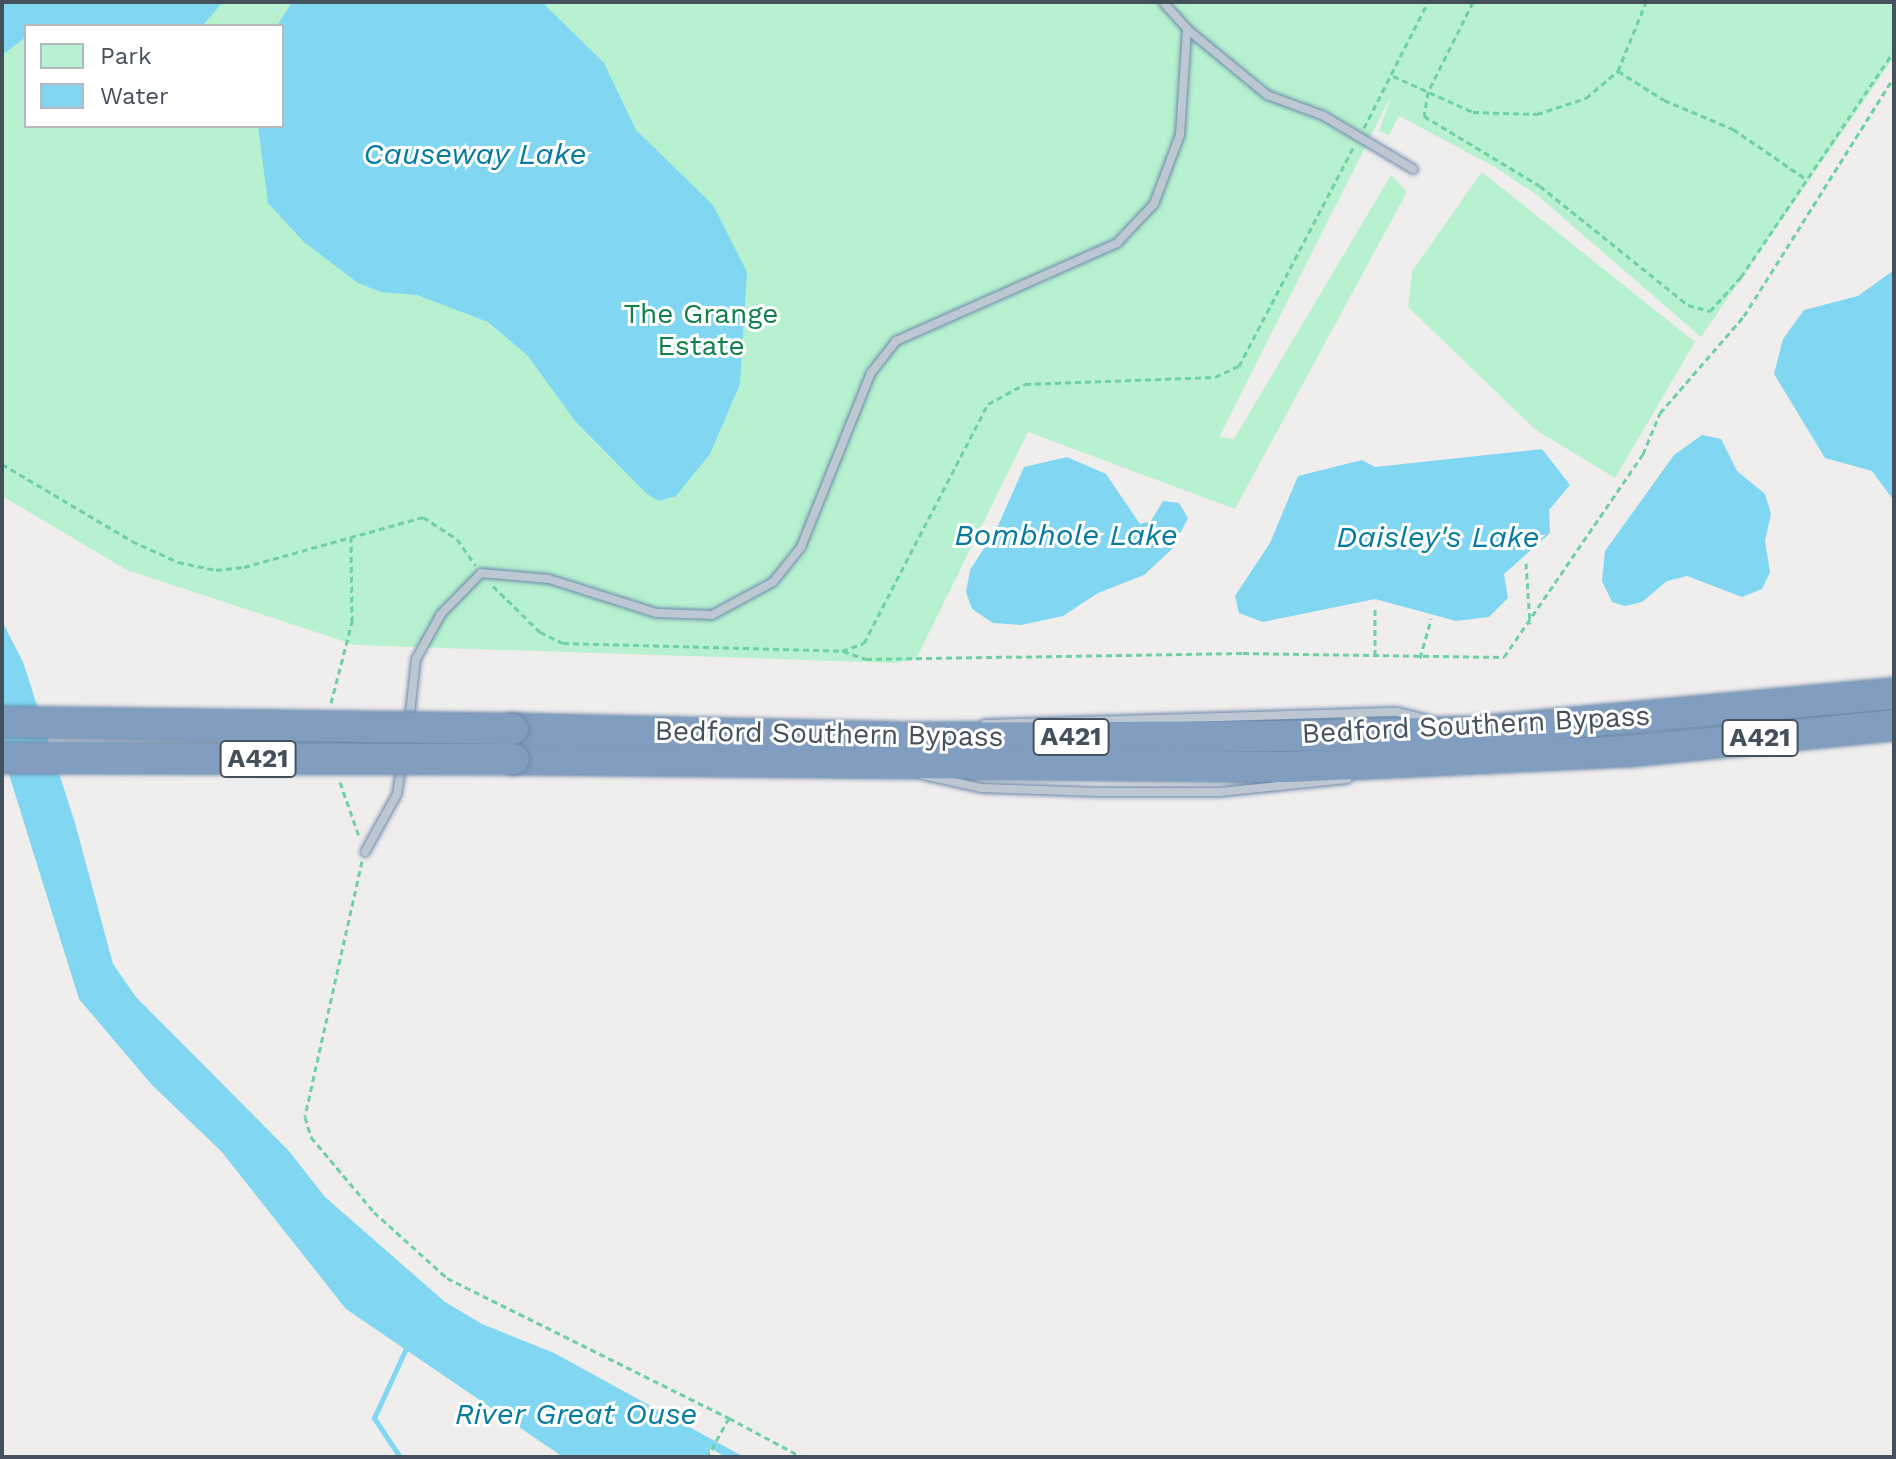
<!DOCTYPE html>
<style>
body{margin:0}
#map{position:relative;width:1896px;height:1459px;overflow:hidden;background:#f0eded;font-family:"Work Sans",sans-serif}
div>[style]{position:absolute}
.green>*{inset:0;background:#b7f1cf}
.water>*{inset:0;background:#81d7f1}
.stream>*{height:5px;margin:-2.5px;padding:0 2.5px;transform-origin:2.5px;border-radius:2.5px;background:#81d7f1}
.path>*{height:3px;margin-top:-1.5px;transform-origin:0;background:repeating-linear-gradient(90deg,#6dd1a3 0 6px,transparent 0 10px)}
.roads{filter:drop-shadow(0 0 2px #6c89ab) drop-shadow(0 0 2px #6c89ab)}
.lane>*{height:8px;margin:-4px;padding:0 4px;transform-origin:4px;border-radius:4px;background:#bcc7d1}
.highway>*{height:30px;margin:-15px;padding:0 15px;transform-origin:15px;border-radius:15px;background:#819ec0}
.bridges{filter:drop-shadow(0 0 2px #6c89ab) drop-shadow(0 0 2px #6c89ab)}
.highway-bridge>*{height:30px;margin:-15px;padding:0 15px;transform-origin:15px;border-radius:15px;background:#819ec0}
span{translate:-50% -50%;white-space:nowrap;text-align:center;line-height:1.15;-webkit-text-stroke:6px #fff;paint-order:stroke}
.shield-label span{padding:2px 6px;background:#fff;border:2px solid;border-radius:6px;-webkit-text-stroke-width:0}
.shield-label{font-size:26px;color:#44505c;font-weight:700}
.park-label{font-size:28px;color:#11814c}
.street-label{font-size:28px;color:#44505c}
.water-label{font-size:30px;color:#047ba0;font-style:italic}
.frame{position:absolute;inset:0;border:4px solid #44505c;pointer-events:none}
.legend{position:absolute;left:24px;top:24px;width:260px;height:104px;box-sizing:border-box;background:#fff;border:2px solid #b4b9be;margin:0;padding:10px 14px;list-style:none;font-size:24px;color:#44505c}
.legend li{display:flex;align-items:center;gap:16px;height:40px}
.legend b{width:40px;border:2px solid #b4b9be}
</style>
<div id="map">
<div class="green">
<i style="clip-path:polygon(evenodd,2px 2px,1894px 2px,1894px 57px,1701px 337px,1537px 195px,1495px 167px,1399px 116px,1389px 135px,1379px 131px,1392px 94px,1219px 437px,1234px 439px,1391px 175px,1407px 192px,1235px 509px,1028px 432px,916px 659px,896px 663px,355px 645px,127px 570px,2px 496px,2px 2px,26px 26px,282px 26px,282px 126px,26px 126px,26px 26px)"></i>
<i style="clip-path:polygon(1482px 172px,1695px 342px,1615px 478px,1536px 430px,1408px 307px,1412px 271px)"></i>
</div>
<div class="water">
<i style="clip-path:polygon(2px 2px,223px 2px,202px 26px,26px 26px,26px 37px,2px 55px)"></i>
<i style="clip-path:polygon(292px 2px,542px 2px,604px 63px,636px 130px,713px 205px,747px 272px,740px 384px,710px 454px,676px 496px,659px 501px,647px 494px,575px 421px,528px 356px,488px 322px,417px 295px,381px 292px,358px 283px,304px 242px,268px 203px,258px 126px,282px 126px,282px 26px,277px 26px)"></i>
<i style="clip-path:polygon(1894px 270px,1894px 501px,1872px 471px,1825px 458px,1774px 374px,1783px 339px,1804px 310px,1858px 296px)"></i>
<i style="clip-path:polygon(1702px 435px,1721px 439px,1737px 471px,1765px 494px,1771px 514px,1765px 541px,1770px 572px,1762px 589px,1742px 597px,1687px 576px,1667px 581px,1642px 602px,1625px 606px,1612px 602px,1602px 581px,1605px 551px,1674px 455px)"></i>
<i style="clip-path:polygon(1542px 449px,1570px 485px,1549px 510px,1550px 533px,1504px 574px,1508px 598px,1489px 617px,1456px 621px,1375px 599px,1263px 622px,1239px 613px,1235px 596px,1270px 543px,1298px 476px,1362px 460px,1375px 467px)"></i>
<i style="clip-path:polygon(1067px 457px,1106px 474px,1140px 524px,1151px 521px,1163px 501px,1179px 503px,1188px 518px,1172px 549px,1144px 575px,1098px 593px,1063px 616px,1021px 625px,993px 623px,972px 609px,966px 592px,970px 570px,997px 528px,1024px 467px)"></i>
<i style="clip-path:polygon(2px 621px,23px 662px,75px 823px,113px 964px,136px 997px,288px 1150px,325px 1197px,445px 1302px,482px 1324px,554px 1353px,744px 1457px,726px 1457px,710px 1448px,710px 1457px,563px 1457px,346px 1309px,221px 1151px,152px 1085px,79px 999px,2px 752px)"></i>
</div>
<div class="stream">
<i style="left:400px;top:1457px;width:47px;rotate:-123.7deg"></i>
<i style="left:374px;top:1418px;width:79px;rotate:-65.4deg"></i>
</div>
<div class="path">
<i style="left:1473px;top:2px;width:101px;rotate:116.6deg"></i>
<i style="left:1428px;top:92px;width:24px;rotate:99deg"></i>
<i style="left:1424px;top:116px;width:135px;rotate:31.1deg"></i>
<i style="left:1540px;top:186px;width:190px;rotate:38.8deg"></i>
<i style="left:1688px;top:305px;width:23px;rotate:15deg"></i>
<i style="left:1710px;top:311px;width:46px;rotate:-47.6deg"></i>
<i style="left:1741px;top:277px;width:273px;rotate:-55.9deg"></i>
<i style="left:1618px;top:71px;width:74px;rotate:-67.9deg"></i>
<i style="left:1393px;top:76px;width:88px;rotate:24.2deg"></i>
<i style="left:1473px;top:112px;width:64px;rotate:1.8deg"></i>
<i style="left:1537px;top:114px;width:52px;rotate:-18.1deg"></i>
<i style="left:1586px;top:98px;width:42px;rotate:-40.2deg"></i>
<i style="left:1618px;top:71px;width:54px;rotate:32.2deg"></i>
<i style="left:1664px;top:100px;width:75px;rotate:22.8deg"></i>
<i style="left:1733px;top:129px;width:88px;rotate:34.4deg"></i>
<i style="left:1364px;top:128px;width:141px;rotate:-63.1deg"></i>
<i style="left:2px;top:464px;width:151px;rotate:30.6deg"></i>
<i style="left:132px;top:541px;width:51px;rotate:24.5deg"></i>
<i style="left:178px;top:562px;width:39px;rotate:12deg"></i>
<i style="left:216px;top:570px;width:28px;rotate:-6deg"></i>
<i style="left:244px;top:567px;width:186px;rotate:-15.6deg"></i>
<i style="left:423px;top:517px;width:40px;rotate:32.9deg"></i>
<i style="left:457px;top:539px;width:32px;rotate:55deg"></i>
<i style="left:1526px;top:563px;width:61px;rotate:86.2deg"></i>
<i style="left:493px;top:586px;width:66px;rotate:44.4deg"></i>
<i style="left:540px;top:632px;width:25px;rotate:26deg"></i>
<i style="left:563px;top:643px;width:279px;rotate:1.6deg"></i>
<i style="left:842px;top:651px;width:23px;rotate:-20deg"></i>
<i style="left:864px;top:643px;width:269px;rotate:-62.6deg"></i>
<i style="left:988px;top:404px;width:42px;rotate:-28.4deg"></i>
<i style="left:1025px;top:384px;width:190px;rotate:-2.1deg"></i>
<i style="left:1215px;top:377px;width:26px;rotate:-25deg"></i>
<i style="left:1239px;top:366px;width:246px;rotate:-62.4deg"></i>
<i style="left:1375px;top:609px;width:47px;rotate:90deg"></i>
<i style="left:843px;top:651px;width:24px;rotate:19deg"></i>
<i style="left:866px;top:659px;width:377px;rotate:-0.9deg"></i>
<i style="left:1243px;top:653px;width:261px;rotate:0.9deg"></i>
<i style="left:1504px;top:657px;width:246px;rotate:-55.6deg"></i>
<i style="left:1643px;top:454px;width:44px;rotate:-67.5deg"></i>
<i style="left:1660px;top:413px;width:128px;rotate:-49.1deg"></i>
<i style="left:1744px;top:316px;width:282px;rotate:-57.9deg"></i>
<i style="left:1420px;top:658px;width:41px;rotate:-74.2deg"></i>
<i style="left:331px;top:703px;width:84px;rotate:-75.5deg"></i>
<i style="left:352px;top:622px;width:84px;rotate:-90.7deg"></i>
<i style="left:340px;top:782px;width:60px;rotate:70.7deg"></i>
<i style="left:362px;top:861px;width:262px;rotate:102.6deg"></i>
<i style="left:305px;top:1117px;width:21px;rotate:73deg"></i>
<i style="left:311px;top:1137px;width:98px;rotate:50deg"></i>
<i style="left:374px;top:1212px;width:98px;rotate:42.1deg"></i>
<i style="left:447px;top:1278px;width:315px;rotate:26.4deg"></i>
<i style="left:729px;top:1418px;width:45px;rotate:119.4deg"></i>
<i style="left:729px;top:1418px;width:83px;rotate:28.1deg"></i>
</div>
<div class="roads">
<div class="lane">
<i style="left:1163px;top:2px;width:36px;rotate:48deg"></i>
<i style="left:1187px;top:29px;width:104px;rotate:39.5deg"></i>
<i style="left:1267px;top:95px;width:61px;rotate:20.2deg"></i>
<i style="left:1324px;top:116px;width:104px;rotate:30.8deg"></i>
<i style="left:409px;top:723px;width:64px;rotate:-83.8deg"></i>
<i style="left:416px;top:659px;width:51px;rotate:-60.9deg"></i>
<i style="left:441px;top:614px;width:57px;rotate:-45.7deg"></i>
<i style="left:481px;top:573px;width:68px;rotate:5deg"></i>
<i style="left:549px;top:579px;width:112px;rotate:17.6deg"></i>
<i style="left:656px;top:613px;width:56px;rotate:2deg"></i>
<i style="left:712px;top:615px;width:69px;rotate:-28.4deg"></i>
<i style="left:773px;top:582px;width:45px;rotate:-51.3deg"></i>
<i style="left:801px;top:547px;width:188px;rotate:-68.1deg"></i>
<i style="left:871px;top:373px;width:41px;rotate:-52deg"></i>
<i style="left:896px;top:341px;width:242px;rotate:-23.9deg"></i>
<i style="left:1117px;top:243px;width:54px;rotate:-46.5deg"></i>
<i style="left:1154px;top:204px;width:74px;rotate:-69.4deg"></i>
<i style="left:1180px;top:135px;width:106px;rotate:-86.2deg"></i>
<i style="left:985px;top:724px;width:412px;rotate:-1.7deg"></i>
<i style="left:1397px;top:712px;width:34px;rotate:14deg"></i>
<i style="left:923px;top:775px;width:59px;rotate:12.6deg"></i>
<i style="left:981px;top:788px;width:116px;rotate:2deg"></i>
<i style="left:1097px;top:792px;width:123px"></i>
<i style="left:1220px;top:792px;width:128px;rotate:-5.8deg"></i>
<i style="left:365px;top:852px;width:66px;rotate:-61.1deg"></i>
<i style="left:397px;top:794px;width:30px;rotate:-81deg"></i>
</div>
<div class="highway">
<i style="left:513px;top:729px;width:388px;rotate:1.3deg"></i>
<i style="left:901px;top:738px;width:385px;rotate:-0.3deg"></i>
<i style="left:1286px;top:736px;width:187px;rotate:-1.2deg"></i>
<i style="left:1473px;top:732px;width:423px;rotate:-5.2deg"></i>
<i style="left:514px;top:759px;width:774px;rotate:0.59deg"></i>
<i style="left:1288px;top:767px;width:342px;rotate:-2.7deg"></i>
<i style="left:1630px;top:751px;width:265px;rotate:-5.6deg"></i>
</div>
</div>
<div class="bridges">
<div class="highway-bridge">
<i style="left:2px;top:722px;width:511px;rotate:0.78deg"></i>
<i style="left:2px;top:758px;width:512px;rotate:0.11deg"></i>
</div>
</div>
<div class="shield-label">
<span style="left:1071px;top:737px">A421</span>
<span style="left:1760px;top:738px">A421</span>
<span style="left:258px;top:759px">A421</span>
</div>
<div class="park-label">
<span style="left:701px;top:330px">The Grange<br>Estate</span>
</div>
<div class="street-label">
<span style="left:1476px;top:725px;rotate:-3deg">Bedford Southern Bypass</span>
<span style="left:829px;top:734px;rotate:1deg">Bedford Southern Bypass</span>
</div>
<div class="water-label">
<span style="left:475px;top:154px">Causeway Lake</span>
<span style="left:1066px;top:535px">Bombhole Lake</span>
<span style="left:1438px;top:537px">Daisley's Lake</span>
<span style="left:576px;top:1414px">River Great Ouse</span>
</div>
<div class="frame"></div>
<ul class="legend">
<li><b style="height:22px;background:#b7f1cf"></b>Park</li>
<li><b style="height:22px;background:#81d7f1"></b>Water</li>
</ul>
</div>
